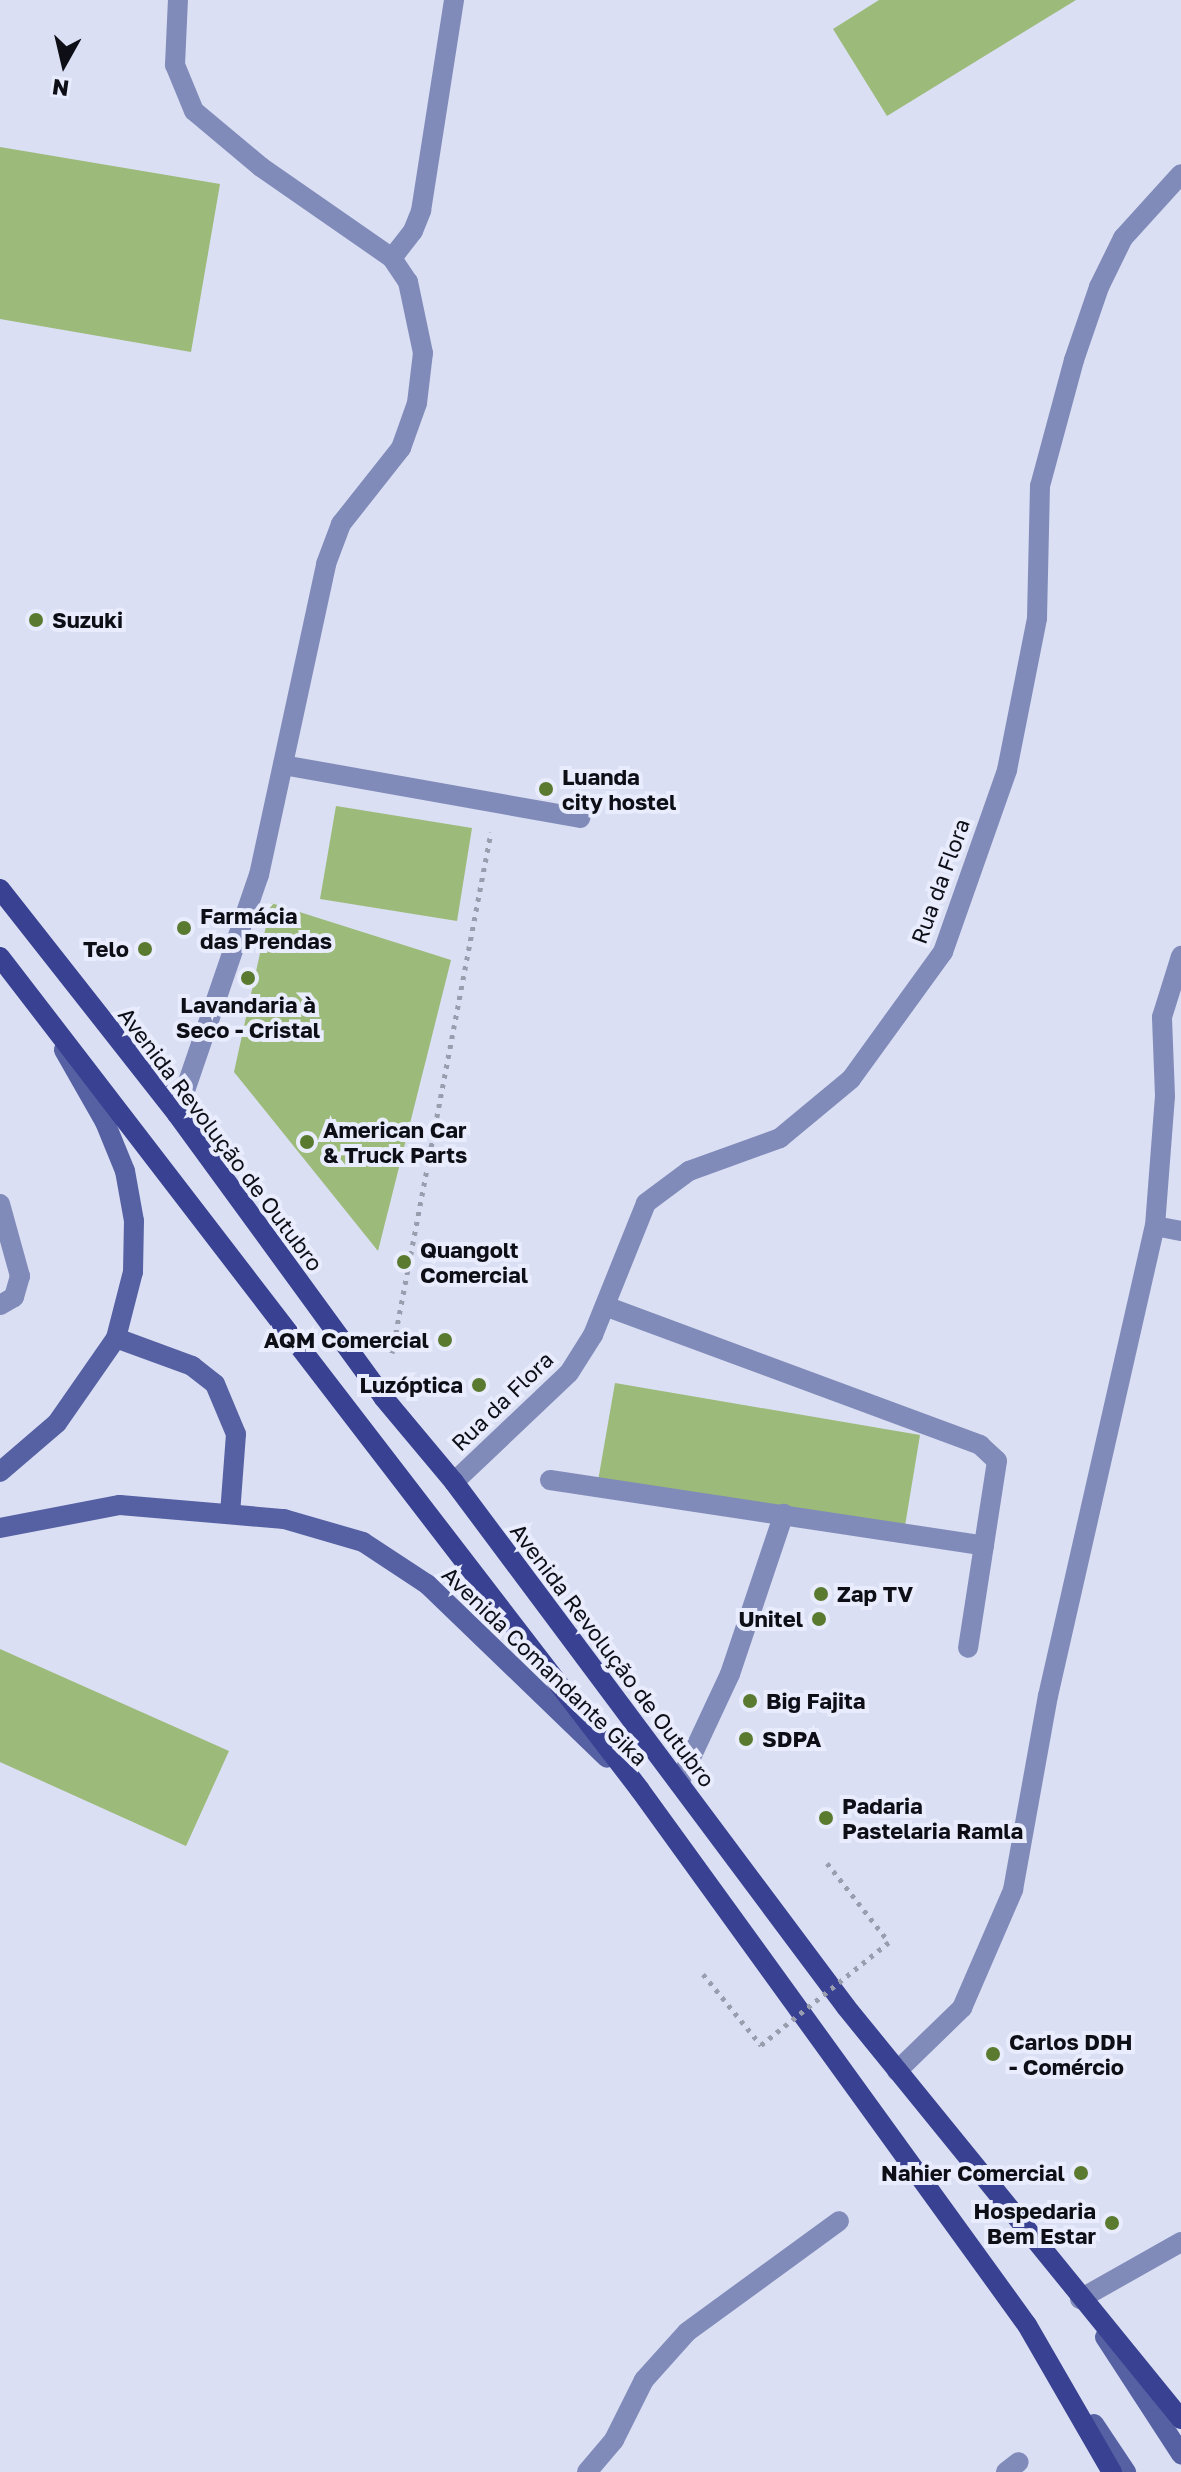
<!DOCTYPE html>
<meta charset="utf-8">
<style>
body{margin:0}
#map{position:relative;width:1181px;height:2472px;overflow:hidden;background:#dadff3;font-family:"Golos Text",sans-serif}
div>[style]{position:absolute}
.building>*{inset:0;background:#9cba79}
.path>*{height:5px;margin-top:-2.5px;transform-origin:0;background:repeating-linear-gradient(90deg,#999dad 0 4px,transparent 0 10px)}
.lane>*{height:20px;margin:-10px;padding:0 10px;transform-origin:10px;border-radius:10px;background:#818bb9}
.street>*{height:20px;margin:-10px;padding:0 10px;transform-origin:10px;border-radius:10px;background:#818bb9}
.secondary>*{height:20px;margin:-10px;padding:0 10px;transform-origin:10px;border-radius:10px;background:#5661a3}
.primary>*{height:20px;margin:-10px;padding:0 10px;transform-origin:10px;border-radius:10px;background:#394192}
.path-bridge>*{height:5px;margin-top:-2.5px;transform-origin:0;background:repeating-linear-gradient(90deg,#999dad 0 4px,transparent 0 10px)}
.dots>*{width:22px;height:22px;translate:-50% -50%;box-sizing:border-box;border:4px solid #e8ecfd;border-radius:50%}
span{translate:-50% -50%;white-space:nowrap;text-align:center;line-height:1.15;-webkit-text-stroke:8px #e8ecfd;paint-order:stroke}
.poi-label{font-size:22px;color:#0e0f16;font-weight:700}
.left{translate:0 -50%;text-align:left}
.right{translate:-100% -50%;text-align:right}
.street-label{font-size:22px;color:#0e0f16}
.north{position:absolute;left:24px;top:24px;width:80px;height:80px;-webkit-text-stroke:6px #e8ecfd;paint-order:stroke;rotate:188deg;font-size:22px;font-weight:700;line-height:32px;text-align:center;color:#0e0f16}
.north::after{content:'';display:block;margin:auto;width:28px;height:36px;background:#0e0f16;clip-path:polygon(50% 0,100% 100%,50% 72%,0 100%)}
</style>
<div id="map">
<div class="building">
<i style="clip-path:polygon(879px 0,1076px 0,887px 116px,833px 29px)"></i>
<i style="clip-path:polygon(0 147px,220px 184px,191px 352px,0 319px)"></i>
<i style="clip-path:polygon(336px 806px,472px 828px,457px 921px,320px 899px)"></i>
<i style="clip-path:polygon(271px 903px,451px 960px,378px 1251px,234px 1072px)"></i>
<i style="clip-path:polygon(615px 1383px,920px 1435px,904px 1532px,598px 1481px)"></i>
<i style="clip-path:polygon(0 1649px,229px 1751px,186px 1846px,0 1762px)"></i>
</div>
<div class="path">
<i style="left:392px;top:1353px;width:530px;rotate:-79.24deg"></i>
<i style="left:827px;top:1863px;width:100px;rotate:51.9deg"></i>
<i style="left:703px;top:1974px;width:92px;rotate:50.8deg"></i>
</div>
<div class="lane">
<i style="left:0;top:1204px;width:75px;rotate:74.5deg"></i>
<i style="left:20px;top:1276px;width:22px;rotate:106deg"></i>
<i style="left:14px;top:1297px;width:16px;rotate:150deg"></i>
</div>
<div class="street">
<i style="left:392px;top:258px;width:34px;rotate:-52deg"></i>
<i style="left:413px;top:231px;width:22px;rotate:-68deg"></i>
<i style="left:421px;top:211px;width:214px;rotate:-81.1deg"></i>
<i style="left:283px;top:765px;width:302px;rotate:10.1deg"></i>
<i style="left:177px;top:1114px;width:253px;rotate:-71.1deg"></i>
<i style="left:259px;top:875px;width:318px;rotate:-77.8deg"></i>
<i style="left:326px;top:564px;width:43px;rotate:-69.4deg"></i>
<i style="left:341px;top:524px;width:97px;rotate:-51.7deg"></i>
<i style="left:401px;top:448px;width:48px;rotate:-70.4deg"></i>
<i style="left:417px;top:403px;width:50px;rotate:-83.2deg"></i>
<i style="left:423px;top:353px;width:73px;rotate:-101.9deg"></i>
<i style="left:408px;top:282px;width:29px;rotate:-124deg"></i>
<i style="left:392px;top:258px;width:160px;rotate:-145.2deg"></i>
<i style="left:261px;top:167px;width:87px;rotate:-140.1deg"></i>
<i style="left:194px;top:111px;width:50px;rotate:-112.4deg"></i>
<i style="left:175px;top:65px;width:65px;rotate:-87.4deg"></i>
<i style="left:1155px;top:1226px;width:26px;rotate:11deg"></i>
<i style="left:605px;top:1306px;width:400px;rotate:20.3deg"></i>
<i style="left:980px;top:1445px;width:23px;rotate:43deg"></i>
<i style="left:997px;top:1461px;width:189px;rotate:98.8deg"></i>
<i style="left:550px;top:1480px;width:439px;rotate:8.6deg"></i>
<i style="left:454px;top:1482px;width:158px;rotate:-43.5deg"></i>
<i style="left:569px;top:1373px;width:45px;rotate:-57.7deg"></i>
<i style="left:593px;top:1335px;width:142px;rotate:-68.1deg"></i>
<i style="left:646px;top:1203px;width:54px;rotate:-36.7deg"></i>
<i style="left:689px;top:1171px;width:97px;rotate:-19.9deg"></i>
<i style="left:780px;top:1138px;width:92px;rotate:-39.7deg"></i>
<i style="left:851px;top:1079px;width:157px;rotate:-54.1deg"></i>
<i style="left:943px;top:952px;width:193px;rotate:-70.6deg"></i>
<i style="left:1007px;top:770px;width:155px;rotate:-78.8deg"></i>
<i style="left:1037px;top:618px;width:132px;rotate:-88.7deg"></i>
<i style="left:1040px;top:486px;width:131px;rotate:-74.9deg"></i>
<i style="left:1074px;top:360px;width:77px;rotate:-71.1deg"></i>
<i style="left:1099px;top:287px;width:55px;rotate:-63.9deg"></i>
<i style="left:1123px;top:238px;width:86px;rotate:-47.8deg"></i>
<i style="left:679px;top:1783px;width:120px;rotate:-64.9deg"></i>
<i style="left:730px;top:1674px;width:169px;rotate:-71.4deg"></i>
<i style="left:897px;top:2071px;width:91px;rotate:-44.1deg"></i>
<i style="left:962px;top:2008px;width:129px;rotate:-66.6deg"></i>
<i style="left:1013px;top:1890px;width:197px;rotate:-79.8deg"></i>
<i style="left:1048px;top:1696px;width:482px;rotate:-77.2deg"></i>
<i style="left:1155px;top:1226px;width:130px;rotate:-85.6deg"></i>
<i style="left:1165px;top:1096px;width:79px;rotate:-92.2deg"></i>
<i style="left:1162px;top:1017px;width:64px;rotate:-72.7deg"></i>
<i style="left:1080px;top:2299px;width:116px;rotate:-29.4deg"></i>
<i style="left:587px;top:2472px;width:42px;rotate:-49.8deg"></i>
<i style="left:614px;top:2440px;width:67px;rotate:-63.4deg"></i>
<i style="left:644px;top:2380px;width:64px;rotate:-48.1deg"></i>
<i style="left:687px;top:2332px;width:188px;rotate:-36.1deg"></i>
<i style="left:1006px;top:2472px;width:16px;rotate:-38deg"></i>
</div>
<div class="secondary">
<i style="left:116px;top:1338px;width:81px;rotate:20.2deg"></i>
<i style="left:192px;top:1366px;width:29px;rotate:38deg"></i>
<i style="left:215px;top:1384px;width:54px;rotate:67.2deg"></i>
<i style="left:236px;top:1434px;width:79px;rotate:94.3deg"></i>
<i style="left:0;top:1472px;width:75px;rotate:-40.7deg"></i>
<i style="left:57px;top:1423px;width:103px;rotate:-55.2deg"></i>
<i style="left:116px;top:1338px;width:68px;rotate:-75.6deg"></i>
<i style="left:133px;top:1272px;width:51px;rotate:-88.9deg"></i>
<i style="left:134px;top:1221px;width:51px;rotate:-100.2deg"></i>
<i style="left:125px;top:1171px;width:53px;rotate:-112.2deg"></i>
<i style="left:105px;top:1122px;width:83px;rotate:-119.7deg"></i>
<i style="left:0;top:1528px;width:122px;rotate:-10.9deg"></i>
<i style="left:120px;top:1505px;width:165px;rotate:4.9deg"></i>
<i style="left:284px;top:1519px;width:82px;rotate:16.2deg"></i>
<i style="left:363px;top:1542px;width:77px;rotate:33.3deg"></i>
<i style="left:427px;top:1584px;width:250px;rotate:44deg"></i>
<i style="left:1105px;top:2337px;width:140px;rotate:57deg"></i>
<i style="left:1094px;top:2424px;width:58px;rotate:56.3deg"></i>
</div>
<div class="primary">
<i style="left:0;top:889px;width:286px;rotate:51.8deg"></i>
<i style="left:177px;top:1114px;width:350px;rotate:53.9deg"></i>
<i style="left:383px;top:1397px;width:111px;rotate:50.1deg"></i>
<i style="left:454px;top:1482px;width:655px;rotate:53.25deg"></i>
<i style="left:846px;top:2007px;width:531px;rotate:50.89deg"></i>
<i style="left:0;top:957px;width:1050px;rotate:52.46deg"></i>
<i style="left:640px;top:1790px;width:660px;rotate:54.12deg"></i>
<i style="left:1027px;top:2325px;width:170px;rotate:60deg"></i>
</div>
<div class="path-bridge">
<i style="left:761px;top:2045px;width:164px;rotate:-38.8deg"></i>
</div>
<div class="dots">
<i style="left:36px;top:620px;background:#5a7a30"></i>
<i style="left:546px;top:789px;background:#5a7a30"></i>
<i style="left:184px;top:928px;background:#5a7a30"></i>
<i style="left:145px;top:949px;background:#5a7a30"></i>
<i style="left:248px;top:978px;background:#5a7a30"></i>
<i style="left:307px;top:1142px;background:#5a7a30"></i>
<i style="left:404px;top:1262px;background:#5a7a30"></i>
<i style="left:445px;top:1340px;background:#5a7a30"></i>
<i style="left:479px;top:1385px;background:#5a7a30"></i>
<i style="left:821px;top:1594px;background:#5a7a30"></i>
<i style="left:819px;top:1619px;background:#5a7a30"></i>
<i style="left:750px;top:1701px;background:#5a7a30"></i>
<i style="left:746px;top:1739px;background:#5a7a30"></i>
<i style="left:826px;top:1818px;background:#5a7a30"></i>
<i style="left:993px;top:2054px;background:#5a7a30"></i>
<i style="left:1081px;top:2173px;background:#5a7a30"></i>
<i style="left:1112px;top:2223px;background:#5a7a30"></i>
</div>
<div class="poi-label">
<span class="left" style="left:52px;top:620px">Suzuki</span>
<span class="left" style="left:562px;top:789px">Luanda<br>city hostel</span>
<span class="left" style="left:200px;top:928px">Farmácia<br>das Prendas</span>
<span class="right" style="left:129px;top:949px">Telo</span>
<span style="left:248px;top:1017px">Lavandaria à<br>Seco - Cristal</span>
<span class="left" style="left:323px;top:1142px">American Car<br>&amp; Truck Parts</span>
<span class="left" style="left:420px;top:1262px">Quangolt<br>Comercial</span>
<span class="right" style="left:429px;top:1340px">AQM Comercial</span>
<span class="right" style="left:463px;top:1385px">Luzóptica</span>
<span class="left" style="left:837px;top:1594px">Zap TV</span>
<span class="right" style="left:803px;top:1619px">Unitel</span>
<span class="left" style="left:766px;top:1701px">Big Fajita</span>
<span class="left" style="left:762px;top:1739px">SDPA</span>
<span class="left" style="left:842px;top:1818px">Padaria<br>Pastelaria Ramla</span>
<span class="left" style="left:1009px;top:2054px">Carlos DDH<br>- Comércio</span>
<span class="right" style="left:1065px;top:2173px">Nahier Comercial</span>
<span class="right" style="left:1096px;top:2223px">Hospedaria<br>Bem Estar</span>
</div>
<div class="street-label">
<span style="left:940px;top:881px;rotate:-70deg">Rua da Flora</span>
<span style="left:221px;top:1139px;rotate:53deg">Avenida Revolução de Outubro</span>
<span style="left:502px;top:1401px;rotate:-44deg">Rua da Flora</span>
<span style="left:613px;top:1655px;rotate:53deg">Avenida Revolução de Outubro</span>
<span style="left:545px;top:1666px;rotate:44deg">Avenida Comandante Gika</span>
</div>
<div class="north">N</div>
</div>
